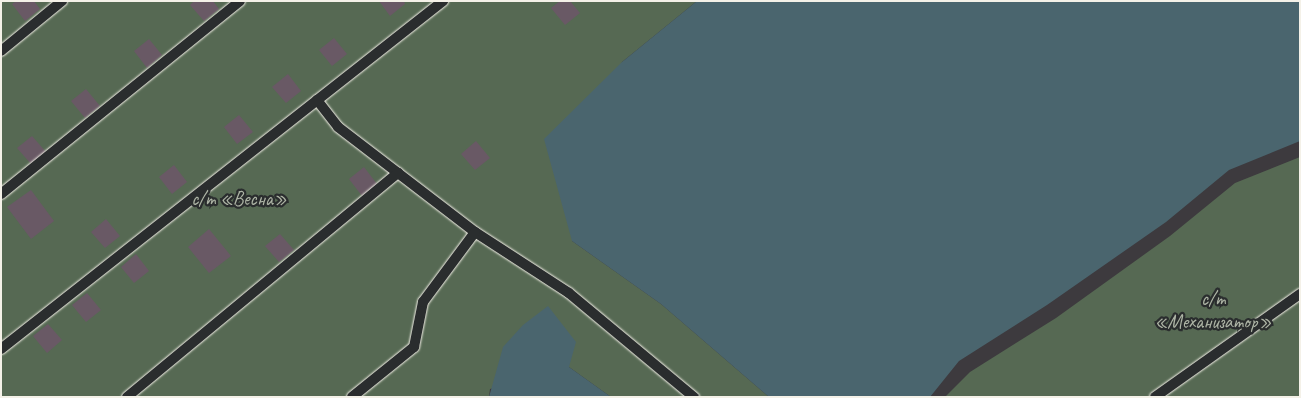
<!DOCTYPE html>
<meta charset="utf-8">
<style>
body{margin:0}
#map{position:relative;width:1301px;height:398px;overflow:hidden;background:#3d3a3e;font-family:Caveat,sans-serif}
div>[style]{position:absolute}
.green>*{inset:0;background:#566953}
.water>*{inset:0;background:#4a656e}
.building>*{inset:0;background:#695965}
.roads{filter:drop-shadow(0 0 1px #f4f1e8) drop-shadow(0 0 1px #f4f1e8)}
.lane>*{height:10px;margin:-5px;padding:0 5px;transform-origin:5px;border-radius:5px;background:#2a2d2e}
span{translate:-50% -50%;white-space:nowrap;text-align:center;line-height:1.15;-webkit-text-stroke:4.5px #2a2d2e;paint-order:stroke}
.park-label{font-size:20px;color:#adb4a5}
.frame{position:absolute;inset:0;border:2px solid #f4f1e8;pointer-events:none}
</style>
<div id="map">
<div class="green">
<i style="clip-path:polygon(1px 1px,697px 1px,622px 62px,572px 241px,661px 304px,769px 397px,611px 397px,569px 367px,490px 389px,489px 397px,1px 397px)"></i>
<i style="clip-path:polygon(1300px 157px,1300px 397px,945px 397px,970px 372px,1056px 318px,1170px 236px,1235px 183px)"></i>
</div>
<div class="water">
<i style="clip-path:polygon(697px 1px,1300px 1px,1300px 141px,1229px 170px,1166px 222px,1047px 305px,959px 361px,930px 397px,769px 397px,661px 304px,572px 241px,544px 139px,622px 62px)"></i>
<i style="clip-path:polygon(548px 306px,576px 342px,569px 367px,611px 397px,489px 397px,503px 347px,523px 325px)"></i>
</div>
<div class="building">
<i style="clip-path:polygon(16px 1px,34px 1px,40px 9px,25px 21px,12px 4px)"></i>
<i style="clip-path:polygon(194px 1px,213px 1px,219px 9px,204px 21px,190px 5px)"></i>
<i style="clip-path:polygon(379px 1px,404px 1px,405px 4px,390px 16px)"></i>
<i style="clip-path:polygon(560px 1px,570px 1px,580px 13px,565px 25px,551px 8px)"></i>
<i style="clip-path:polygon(334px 38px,347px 54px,332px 66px,319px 50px)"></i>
<i style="clip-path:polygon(149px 39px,162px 55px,147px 68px,134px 51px)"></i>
<i style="clip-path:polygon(288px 74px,301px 91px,286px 103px,272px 87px)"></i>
<i style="clip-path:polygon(86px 89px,100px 106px,85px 118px,71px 101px)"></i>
<i style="clip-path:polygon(239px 115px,253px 132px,237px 144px,224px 127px)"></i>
<i style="clip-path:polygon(32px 136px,46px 152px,31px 164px,17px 148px)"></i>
<i style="clip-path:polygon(476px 141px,490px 158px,475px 170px,461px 154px)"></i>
<i style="clip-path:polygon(174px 165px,187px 182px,172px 194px,159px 177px)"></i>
<i style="clip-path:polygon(364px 167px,377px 184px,362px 196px,349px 179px)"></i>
<i style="clip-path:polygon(31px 190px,54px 221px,31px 239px,7px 207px)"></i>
<i style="clip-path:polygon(106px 219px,120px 236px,105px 248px,91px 232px)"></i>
<i style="clip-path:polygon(209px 229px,231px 256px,209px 273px,188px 247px)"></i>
<i style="clip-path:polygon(280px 234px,294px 250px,279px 262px,265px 246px)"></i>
<i style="clip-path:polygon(136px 254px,149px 271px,134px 283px,121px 267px)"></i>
<i style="clip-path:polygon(87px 293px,101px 310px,86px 322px,72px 305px)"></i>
<i style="clip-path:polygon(48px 324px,62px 340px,47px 353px,33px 336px)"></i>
</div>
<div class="roads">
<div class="lane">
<i style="left:1px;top:51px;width:79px;rotate:-39.3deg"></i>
<i style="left:317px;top:100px;width:34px;rotate:52deg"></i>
<i style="left:338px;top:127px;width:173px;rotate:37.5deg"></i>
<i style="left:475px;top:232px;width:112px;rotate:33deg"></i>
<i style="left:569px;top:293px;width:163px;rotate:39.8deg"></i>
<i style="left:1px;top:194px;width:307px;rotate:-38.9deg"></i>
<i style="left:1px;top:349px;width:563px;rotate:-38.21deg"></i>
<i style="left:127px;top:397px;width:352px;rotate:-39.6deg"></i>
<i style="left:352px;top:397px;width:80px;rotate:-38.9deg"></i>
<i style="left:414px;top:347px;width:46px;rotate:-78.7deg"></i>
<i style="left:423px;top:302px;width:87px;rotate:-53.4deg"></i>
<i style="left:1155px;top:397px;width:178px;rotate:-35.4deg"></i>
</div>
</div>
<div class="park-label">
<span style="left:239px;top:198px">с/т «Весна»</span>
<span style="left:1213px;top:310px">с/т<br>«Механизатор»</span>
</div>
<div class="frame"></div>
</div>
